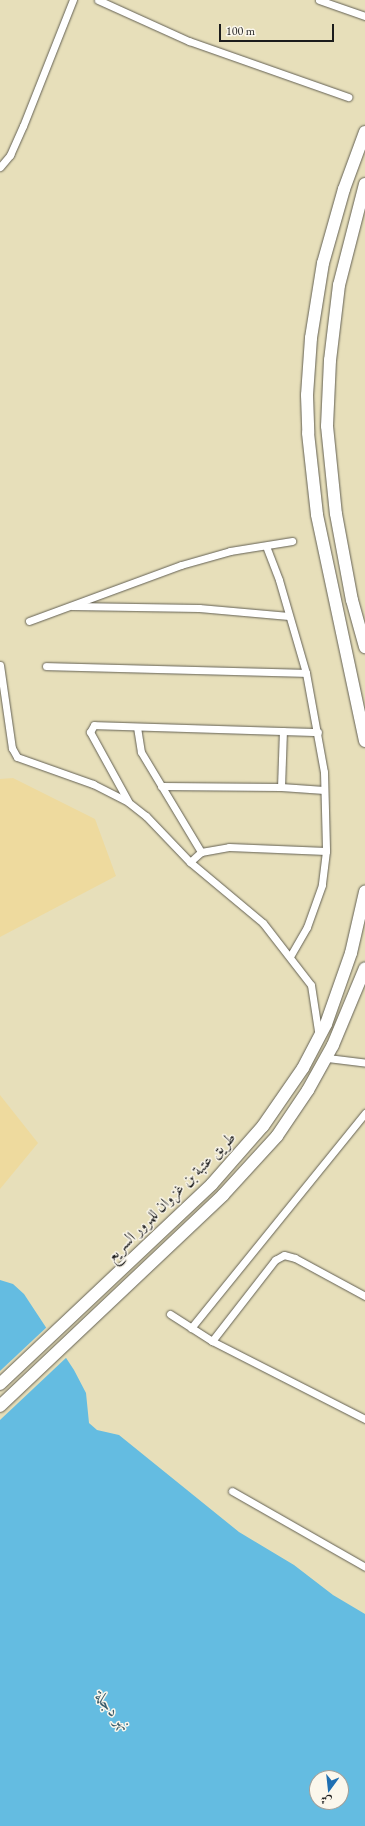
<!DOCTYPE html>
<meta charset="utf-8">
<style>
body{margin:0}
#map{position:relative;width:365px;height:1826px;overflow:hidden;background:#e7dfba;font-family:"EB Garamond",Amiri,serif}
div>[style]{position:absolute}
.sand>*{inset:0;background:#eeda9e}
.water>*{inset:0;background:#64bce1}
.pier>*{inset:0;background:#e7dfba}
.roads{filter:drop-shadow(0 0 1px #636053) drop-shadow(0 0 1px #636053)}
.minor>*{height:7px;margin:-3.5px;padding:0 3.5px;transform-origin:3.5px;border-radius:3.5px;background:#fff}
.motorway>*{height:12px;margin:-6px;padding:0 6px;transform-origin:6px;border-radius:6px;background:#fff}
span{translate:-50% -50%;white-space:nowrap;text-align:center;line-height:1.15;-webkit-text-stroke:3px #fbf7ec;paint-order:stroke}
.street-label{font-size:16px;color:#1c1c1c}
.water-label{font-size:17px;color:#395c6b;font-style:italic}
.north{position:absolute;left:309px;top:1770px;width:40px;height:40px;box-sizing:border-box;background:#fbf7ec;border:1px solid #a29f99;border-radius:50%;rotate:195deg;font-size:11px;font-weight:700;line-height:16px;text-align:center;color:#1c1c1c}
.north::after{content:'';display:block;margin:auto;width:14px;height:18px;background:#1f6fb2;clip-path:polygon(50% 0,100% 100%,50% 72%,0 100%)}
.scale{position:absolute;left:219px;top:24px;width:115px;height:18px;box-sizing:border-box;border:2px solid #1c1c1c;border-top:0;padding-left:5px;font-size:12px;line-height:14px;white-space:nowrap;color:#1c1c1c;-webkit-text-stroke:3px #fbf7ec;paint-order:stroke}
</style>
<div id="map">
<div class="sand">
<i style="clip-path:polygon(13px 778px,95px 819px,116px 876px,0 937px,0 779px)"></i>
<i style="clip-path:polygon(0 1095px,38px 1143px,0 1189px)"></i>
</div>
<div class="water">
<i style="clip-path:polygon(evenodd,0 1280px,13px 1284px,24px 1294px,74px 1370px,86px 1393px,89px 1423px,97px 1430px,119px 1435px,239px 1532px,294px 1565px,333px 1595px,365px 1614px,365px 1826px,0 1826px,0 1280px,317px 1778px,341px 1778px,341px 1802px,317px 1802px,317px 1778px)"></i>
</div>
<div class="pier">
<i style="clip-path:polygon(49px 1325px,68px 1356px,0 1420px,0 1371px)"></i>
</div>
<div class="roads">
<div class="minor">
<i style="left:98px;top:0;width:100px;rotate:24.3deg"></i>
<i style="left:189px;top:41px;width:169px;rotate:19.4deg"></i>
<i style="left:319px;top:0;width:49px;rotate:19.2deg"></i>
<i style="left:0;top:167px;width:16px;rotate:-50deg"></i>
<i style="left:10px;top:155px;width:32px;rotate:-66deg"></i>
<i style="left:23px;top:126px;width:136px;rotate:-68.4deg"></i>
<i style="left:266px;top:546px;width:36px;rotate:69deg"></i>
<i style="left:279px;top:580px;width:97px;rotate:73.8deg"></i>
<i style="left:306px;top:673px;width:101px;rotate:79.7deg"></i>
<i style="left:324px;top:772px;width:79px;rotate:88.5deg"></i>
<i style="left:326px;top:851px;width:34px;rotate:97deg"></i>
<i style="left:322px;top:885px;width:45px;rotate:109.7deg"></i>
<i style="left:307px;top:927px;width:34px;rotate:120deg"></i>
<i style="left:72px;top:606px;width:127px;rotate:0.9deg"></i>
<i style="left:199px;top:608px;width:90px;rotate:5.1deg"></i>
<i style="left:29px;top:621px;width:162px;rotate:-20.2deg"></i>
<i style="left:181px;top:565px;width:51px;rotate:-15.9deg"></i>
<i style="left:230px;top:551px;width:63px;rotate:-9.2deg"></i>
<i style="left:0;top:665px;width:84px;rotate:81.8deg"></i>
<i style="left:12px;top:748px;width:10px;rotate:61deg"></i>
<i style="left:17px;top:757px;width:81px;rotate:19.6deg"></i>
<i style="left:93px;top:784px;width:39px;rotate:27deg"></i>
<i style="left:128px;top:802px;width:23px;rotate:38deg"></i>
<i style="left:146px;top:816px;width:64px;rotate:46.3deg"></i>
<i style="left:190px;top:862px;width:95px;rotate:39.9deg"></i>
<i style="left:263px;top:923px;width:78px;rotate:52.3deg"></i>
<i style="left:311px;top:985px;width:53px;rotate:81.3deg"></i>
<i style="left:46px;top:666px;width:260px;rotate:1.5deg"></i>
<i style="left:137px;top:727px;width:25px;rotate:81deg"></i>
<i style="left:141px;top:752px;width:117px;rotate:59deg"></i>
<i style="left:161px;top:786px;width:120px;rotate:0.5deg"></i>
<i style="left:281px;top:787px;width:43px;rotate:4deg"></i>
<i style="left:281px;top:787px;width:56px;rotate:-88deg"></i>
<i style="left:128px;top:801px;width:79px;rotate:-118.8deg"></i>
<i style="left:90px;top:732px;width:8px;rotate:-60deg"></i>
<i style="left:94px;top:725px;width:224px;rotate:1.8deg"></i>
<i style="left:190px;top:862px;width:15px;rotate:-42deg"></i>
<i style="left:201px;top:852px;width:28px;rotate:-10deg"></i>
<i style="left:229px;top:847px;width:97px;rotate:2.4deg"></i>
<i style="left:327px;top:1058px;width:38px;rotate:7deg"></i>
<i style="left:170px;top:1314px;width:50px;rotate:32.7deg"></i>
<i style="left:212px;top:1341px;width:172px;rotate:27deg"></i>
<i style="left:191px;top:1328px;width:277px;rotate:-51deg"></i>
<i style="left:212px;top:1341px;width:103px;rotate:-52.1deg"></i>
<i style="left:275px;top:1260px;width:10px;rotate:-29deg"></i>
<i style="left:284px;top:1255px;width:11px;rotate:15deg"></i>
<i style="left:295px;top:1258px;width:80px;rotate:28.5deg"></i>
<i style="left:232px;top:1491px;width:153px;rotate:29.7deg"></i>
</div>
<div class="motorway">
<i style="left:365px;top:132px;width:61px;rotate:110.2deg"></i>
<i style="left:344px;top:189px;width:77px;rotate:105.8deg"></i>
<i style="left:323px;top:263px;width:76px;rotate:99.1deg"></i>
<i style="left:311px;top:338px;width:57px;rotate:94deg"></i>
<i style="left:307px;top:395px;width:38px;rotate:88deg"></i>
<i style="left:308px;top:433px;width:82px;rotate:83.7deg"></i>
<i style="left:317px;top:515px;width:231px;rotate:78deg"></i>
<i style="left:365px;top:184px;width:104px;rotate:104.4deg"></i>
<i style="left:339px;top:285px;width:76px;rotate:96.8deg"></i>
<i style="left:330px;top:360px;width:66px;rotate:92.6deg"></i>
<i style="left:327px;top:426px;width:88px;rotate:84.2deg"></i>
<i style="left:336px;top:514px;width:87px;rotate:79.5deg"></i>
<i style="left:352px;top:600px;width:49px;rotate:74.5deg"></i>
<i style="left:0;top:1384px;width:291px;rotate:-43.3deg"></i>
<i style="left:212px;top:1184px;width:77px;rotate:-48.7deg"></i>
<i style="left:263px;top:1126px;width:70px;rotate:-55.4deg"></i>
<i style="left:303px;top:1068px;width:50px;rotate:-62.4deg"></i>
<i style="left:326px;top:1024px;width:75px;rotate:-70.6deg"></i>
<i style="left:351px;top:953px;width:63px;rotate:-77.1deg"></i>
<i style="left:0;top:1406px;width:307px;rotate:-43.4deg"></i>
<i style="left:223px;top:1195px;width:80px;rotate:-47.5deg"></i>
<i style="left:277px;top:1136px;width:55px;rotate:-56deg"></i>
<i style="left:308px;top:1090px;width:51px;rotate:-60.9deg"></i>
<i style="left:333px;top:1045px;width:83px;rotate:-67.4deg"></i>
</div>
</div>
<div class="street-label">
<span style="left:171px;top:1197px;rotate:-45deg">طريق عتبة بن غزوان للمرور السريع</span>
</div>
<div class="water-label">
<span style="left:113px;top:1711px;rotate:50deg">نهر دجلة</span>
</div>
<div class="north">ش</div>
<div class="scale">100 m</div>
</div>
